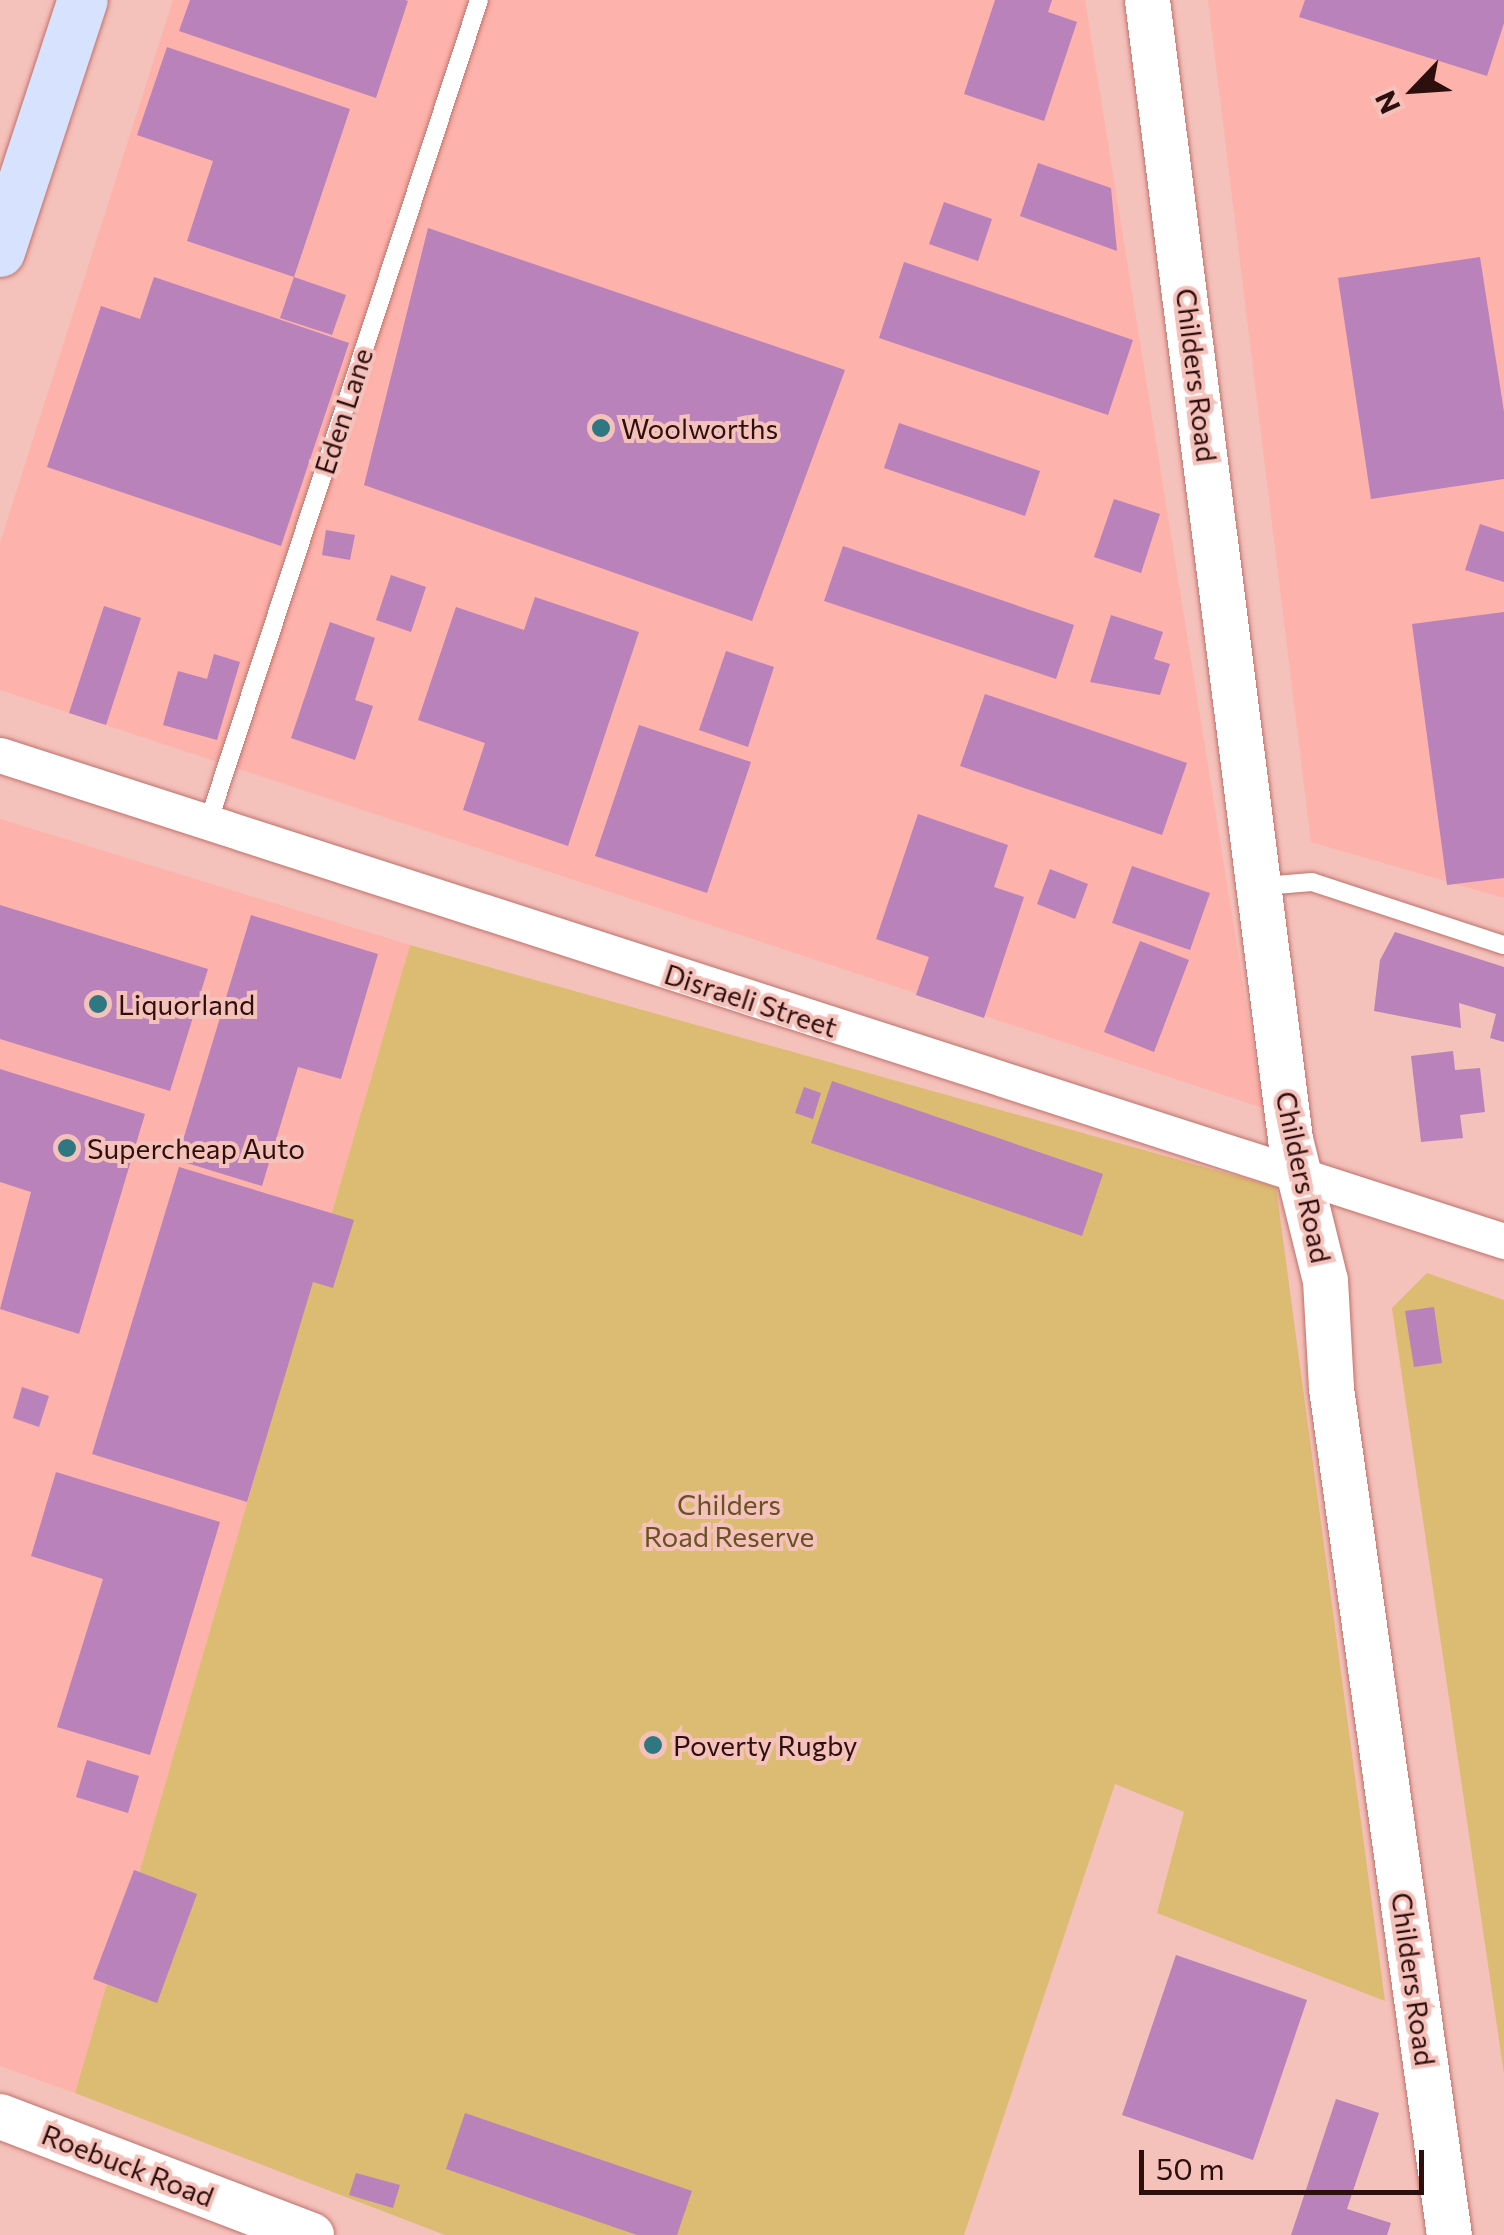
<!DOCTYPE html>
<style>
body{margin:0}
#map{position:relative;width:1504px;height:2235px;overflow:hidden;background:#f5c1bb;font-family:Commissioner,sans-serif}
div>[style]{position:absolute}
.built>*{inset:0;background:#fdb2ab}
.green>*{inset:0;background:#dcbb73}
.building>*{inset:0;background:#b982ba}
.roads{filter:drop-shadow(0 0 2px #c0716a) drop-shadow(0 0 2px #c0716a)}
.service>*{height:18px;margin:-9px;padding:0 9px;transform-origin:9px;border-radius:9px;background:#fff}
.minor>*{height:35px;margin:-17.5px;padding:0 17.5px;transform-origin:17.5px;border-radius:17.5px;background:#fff}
.tertiary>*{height:45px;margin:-22.5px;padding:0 22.5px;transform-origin:22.5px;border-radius:22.5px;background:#fff}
.secondary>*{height:50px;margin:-25px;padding:0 25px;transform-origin:25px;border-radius:25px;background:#d6e2fe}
.dots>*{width:28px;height:28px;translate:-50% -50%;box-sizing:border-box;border:5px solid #f5c1bb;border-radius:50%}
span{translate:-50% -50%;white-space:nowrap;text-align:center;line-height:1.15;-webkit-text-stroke:8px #f5c1bb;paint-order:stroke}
.street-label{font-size:28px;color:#2d0f0d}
.poi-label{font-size:28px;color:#2d0f0d}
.left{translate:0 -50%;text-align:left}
.park-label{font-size:28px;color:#675222}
.north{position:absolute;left:1364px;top:40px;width:100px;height:100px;-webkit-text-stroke:8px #f5c1bb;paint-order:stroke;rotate:245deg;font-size:28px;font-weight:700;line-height:40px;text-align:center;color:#2d0f0d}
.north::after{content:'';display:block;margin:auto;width:35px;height:45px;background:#2d0f0d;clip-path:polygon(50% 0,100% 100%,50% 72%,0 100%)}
.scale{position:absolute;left:1139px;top:2150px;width:285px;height:45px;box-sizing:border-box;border:5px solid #2d0f0d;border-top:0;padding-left:12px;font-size:30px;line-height:35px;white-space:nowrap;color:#2d0f0d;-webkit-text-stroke:8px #f5c1bb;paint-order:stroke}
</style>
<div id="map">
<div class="built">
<i style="clip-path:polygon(173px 0,1085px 0,1263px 1108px,0 690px,0 543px)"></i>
<i style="clip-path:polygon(1208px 0,1504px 0,1504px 898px,1311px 842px)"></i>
<i style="clip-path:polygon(0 819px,410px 945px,75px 2093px,0 2066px)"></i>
</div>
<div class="green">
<i style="clip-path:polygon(410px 945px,1276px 1187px,1385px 2001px,1157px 1913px,1184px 1812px,1115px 1784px,964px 2235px,445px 2235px,75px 2093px)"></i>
<i style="clip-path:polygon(1427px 1273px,1504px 1300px,1504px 2074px,1392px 1308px)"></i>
</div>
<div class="building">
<i style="clip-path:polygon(190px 0,405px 0,408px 1px,376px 98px,179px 31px)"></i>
<i style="clip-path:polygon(995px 0,1052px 0,1048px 12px,1077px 22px,1044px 121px,964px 94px)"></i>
<i style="clip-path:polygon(1305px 0,1504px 0,1504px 23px,1487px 76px,1299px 17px)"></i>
<i style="clip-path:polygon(167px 47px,350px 109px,294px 277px,187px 241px,213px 161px,137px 135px)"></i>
<i style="clip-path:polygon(1038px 163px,1111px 188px,1117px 251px,1020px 216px)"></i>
<i style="clip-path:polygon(944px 202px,992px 219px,978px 261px,929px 244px)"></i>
<i style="clip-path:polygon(428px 228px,845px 370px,752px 621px,364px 485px)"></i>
<i style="clip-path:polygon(1480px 257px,1504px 412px,1504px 479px,1371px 499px,1338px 278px)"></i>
<i style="clip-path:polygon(904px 262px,1133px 340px,1108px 415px,879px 338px)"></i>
<i style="clip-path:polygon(154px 277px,349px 343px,281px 546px,47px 467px,101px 306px,140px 319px)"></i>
<i style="clip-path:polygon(294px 277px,346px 295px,332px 335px,280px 318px)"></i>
<i style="clip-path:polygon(899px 423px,1040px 471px,1025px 516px,884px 468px)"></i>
<i style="clip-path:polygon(1114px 499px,1160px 514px,1141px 573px,1094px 557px)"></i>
<i style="clip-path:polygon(1480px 524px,1504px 532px,1504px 582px,1465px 570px)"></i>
<i style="clip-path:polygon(326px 530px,355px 535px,350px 560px,322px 555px)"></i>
<i style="clip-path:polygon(843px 546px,1074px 625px,1056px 679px,824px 601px)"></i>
<i style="clip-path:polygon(391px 575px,426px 587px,411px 632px,376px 620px)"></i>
<i style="clip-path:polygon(535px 597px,639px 632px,568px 846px,463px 810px,485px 743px,418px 720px,456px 607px,524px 630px)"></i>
<i style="clip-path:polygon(104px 606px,141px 618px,106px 725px,69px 713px)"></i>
<i style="clip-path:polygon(1504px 612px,1504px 878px,1447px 885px,1412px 624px)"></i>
<i style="clip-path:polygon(1111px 615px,1163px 632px,1154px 659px,1170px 664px,1160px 695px,1090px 682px)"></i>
<i style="clip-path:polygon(330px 622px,375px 638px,355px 700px,373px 706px,355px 760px,291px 738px)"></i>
<i style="clip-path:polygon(726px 651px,774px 667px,748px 747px,699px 730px)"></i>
<i style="clip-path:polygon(214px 654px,240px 662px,217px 740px,163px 725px,178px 671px,207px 679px)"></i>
<i style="clip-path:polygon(985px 694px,1187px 763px,1162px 835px,960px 766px)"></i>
<i style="clip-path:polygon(639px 725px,751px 762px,707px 893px,595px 856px)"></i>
<i style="clip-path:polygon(918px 814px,1008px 845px,994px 887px,1024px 897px,984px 1018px,916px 995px,929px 957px,876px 939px)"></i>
<i style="clip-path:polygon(1132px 866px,1210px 893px,1190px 950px,1112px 923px)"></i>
<i style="clip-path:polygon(1050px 869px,1088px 884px,1075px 919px,1037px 904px)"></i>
<i style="clip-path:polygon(0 905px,208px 969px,170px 1091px,0 1039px)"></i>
<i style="clip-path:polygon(251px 915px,378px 954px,341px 1079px,298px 1067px,262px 1186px,177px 1160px)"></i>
<i style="clip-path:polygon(1395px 932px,1504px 967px,1504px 1042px,1490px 1038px,1496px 1014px,1459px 1003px,1461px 1028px,1374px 1011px,1380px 960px)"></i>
<i style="clip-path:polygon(1140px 941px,1189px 960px,1154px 1052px,1104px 1032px)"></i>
<i style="clip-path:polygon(1453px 1051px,1455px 1070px,1480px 1068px,1485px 1112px,1460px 1115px,1463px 1138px,1421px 1142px,1411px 1056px)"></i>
<i style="clip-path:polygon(0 1069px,145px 1114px,79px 1334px,0 1309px,31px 1192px,0 1182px)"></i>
<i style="clip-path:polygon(832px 1081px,1103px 1174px,1082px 1236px,811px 1143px)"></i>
<i style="clip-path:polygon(804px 1087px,821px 1093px,813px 1119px,795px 1113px)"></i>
<i style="clip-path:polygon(179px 1167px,354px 1220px,333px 1288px,313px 1282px,247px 1502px,92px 1454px)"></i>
<i style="clip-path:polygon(1434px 1307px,1442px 1363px,1414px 1367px,1405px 1311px)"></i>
<i style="clip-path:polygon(22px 1387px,49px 1396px,39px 1427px,13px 1418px)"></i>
<i style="clip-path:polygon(56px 1472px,220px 1522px,150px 1755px,57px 1727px,103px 1579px,31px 1556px)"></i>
<i style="clip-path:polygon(87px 1760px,139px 1776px,128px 1813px,76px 1797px)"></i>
<i style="clip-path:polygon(134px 1870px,197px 1894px,157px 2003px,93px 1979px)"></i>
<i style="clip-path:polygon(1176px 1955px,1307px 2000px,1253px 2160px,1122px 2115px)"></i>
<i style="clip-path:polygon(1336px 2099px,1379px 2113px,1347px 2209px,1391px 2223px,1387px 2235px,1291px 2235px)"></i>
<i style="clip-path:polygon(465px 2113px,692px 2191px,677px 2235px,637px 2235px,446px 2169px)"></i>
<i style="clip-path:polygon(356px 2173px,400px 2185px,393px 2208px,349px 2195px)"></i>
</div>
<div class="roads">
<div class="service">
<i style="left:208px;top:823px;width:866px;rotate:-71.77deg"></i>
<i style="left:1263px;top:886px;width:49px;rotate:-4.7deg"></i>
<i style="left:1312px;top:882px;width:202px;rotate:18.2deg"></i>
</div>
<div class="minor">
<i style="left:0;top:755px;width:1581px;rotate:17.91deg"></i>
</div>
<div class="tertiary">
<i style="left:1147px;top:0;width:1148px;rotate:82.84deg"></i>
<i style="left:1290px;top:1139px;width:145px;rotate:76.1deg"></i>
<i style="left:1325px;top:1280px;width:108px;rotate:86.8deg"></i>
<i style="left:1331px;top:1388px;width:855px;rotate:82.07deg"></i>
<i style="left:0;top:2116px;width:333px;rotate:20.9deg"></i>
</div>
<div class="secondary">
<i style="left:0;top:252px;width:265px;rotate:-71.8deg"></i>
</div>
</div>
<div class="dots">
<i style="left:601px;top:428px;background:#307881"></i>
<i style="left:98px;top:1004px;background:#307881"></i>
<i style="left:67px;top:1148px;background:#307881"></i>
<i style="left:653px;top:1745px;background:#307881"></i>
</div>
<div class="street-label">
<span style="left:1197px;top:375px;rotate:83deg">Childers Road</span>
<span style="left:343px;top:411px;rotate:-72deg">Eden Lane</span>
<span style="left:751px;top:1000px;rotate:18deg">Disraeli Street</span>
<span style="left:1304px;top:1177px;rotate:78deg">Childers Road</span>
<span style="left:1414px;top:1979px;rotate:82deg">Childers Road</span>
<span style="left:128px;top:2165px;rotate:21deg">Roebuck Road</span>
</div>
<div class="poi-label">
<span class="left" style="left:621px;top:428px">Woolworths</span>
<span class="left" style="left:118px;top:1004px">Liquorland</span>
<span class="left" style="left:87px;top:1148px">Supercheap Auto</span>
<span class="left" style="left:673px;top:1745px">Poverty Rugby</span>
</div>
<div class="park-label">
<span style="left:729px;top:1520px">Childers<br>Road Reserve</span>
</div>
<div class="north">N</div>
<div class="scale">50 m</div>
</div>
